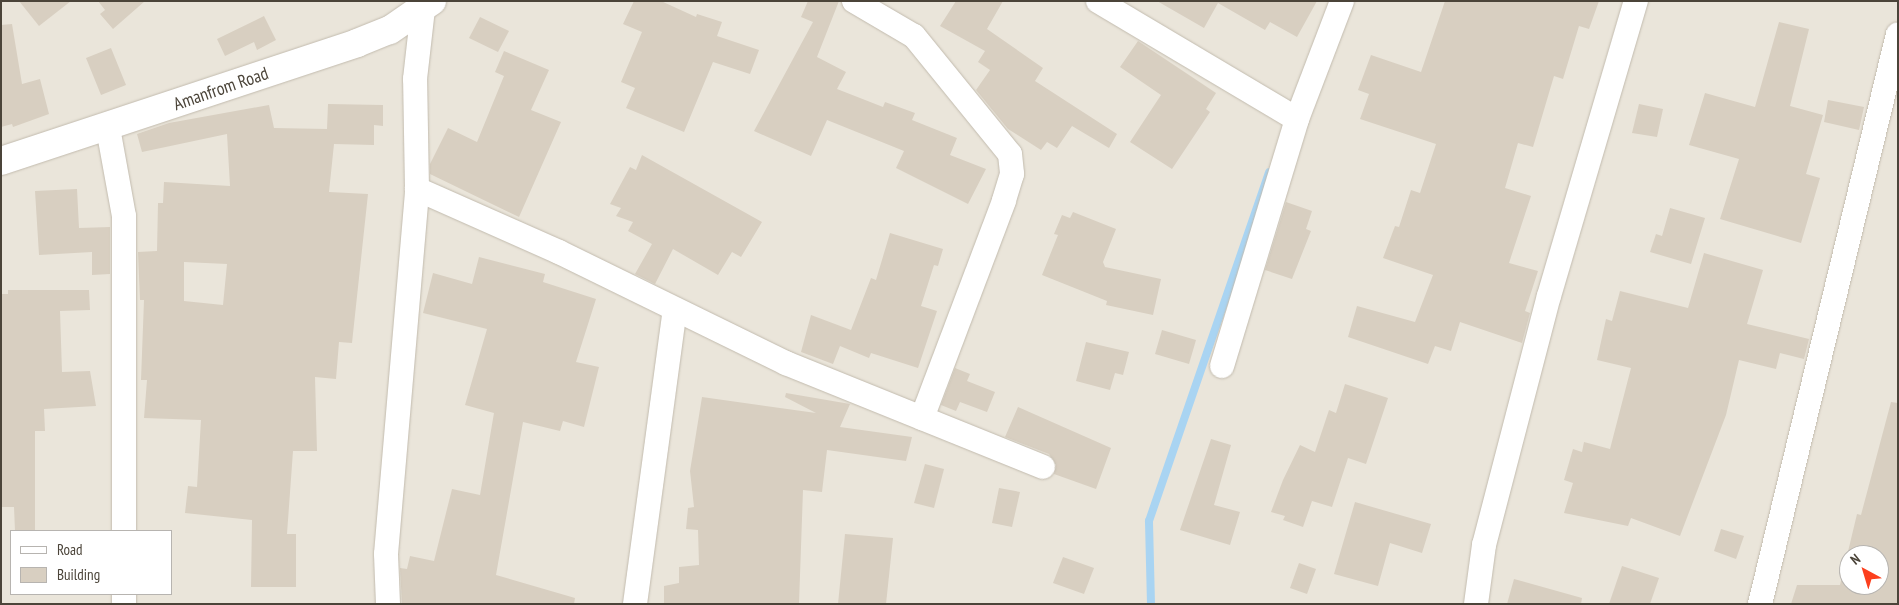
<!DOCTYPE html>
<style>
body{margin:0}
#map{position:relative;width:1899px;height:605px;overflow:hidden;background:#f6f3ec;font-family:"PT Sans Narrow",sans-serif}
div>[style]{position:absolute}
.residential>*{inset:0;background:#eae5da}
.stream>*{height:8px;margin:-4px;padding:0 4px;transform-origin:4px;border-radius:4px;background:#a9d4f2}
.building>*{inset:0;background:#d8cfc1}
.roads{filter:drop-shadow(0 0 1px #c2bbae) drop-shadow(0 0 1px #c2bbae)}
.minor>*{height:24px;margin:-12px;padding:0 12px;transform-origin:12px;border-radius:12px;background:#fff}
.tertiary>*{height:28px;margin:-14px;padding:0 14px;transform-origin:14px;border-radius:14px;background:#fff}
span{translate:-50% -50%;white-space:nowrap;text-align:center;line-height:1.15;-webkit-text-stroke:4px #fff;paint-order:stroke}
.street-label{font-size:18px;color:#4b4439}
.frame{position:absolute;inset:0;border:2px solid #4b4439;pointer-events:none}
.legend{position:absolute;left:10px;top:530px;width:162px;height:65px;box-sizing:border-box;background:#fff;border:1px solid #b7b4b0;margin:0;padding:6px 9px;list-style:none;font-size:15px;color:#4b4439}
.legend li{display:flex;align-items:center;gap:10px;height:25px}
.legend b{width:25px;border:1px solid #b7b4b0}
.north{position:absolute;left:1839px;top:545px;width:50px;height:50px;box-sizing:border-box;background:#fff;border:1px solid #b7b4b0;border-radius:50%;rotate:321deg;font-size:14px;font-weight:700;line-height:20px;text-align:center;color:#4b4439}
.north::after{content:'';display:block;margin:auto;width:18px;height:22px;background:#fc3f1d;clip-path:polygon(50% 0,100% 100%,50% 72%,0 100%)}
</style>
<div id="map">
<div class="residential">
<i style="clip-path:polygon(evenodd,1px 1px,1898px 1px,1898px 604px,1px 604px,1px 1px,11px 531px,171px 531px,171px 594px,11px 594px,11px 531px,1px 1px,1849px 555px,1879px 555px,1879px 585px,1849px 585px,1849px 555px)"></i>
</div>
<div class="stream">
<i style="left:1151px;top:604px;width:83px;rotate:-91.4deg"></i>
<i style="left:1149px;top:521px;width:369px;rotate:-71deg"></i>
</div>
<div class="building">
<i style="clip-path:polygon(19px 1px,71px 1px,39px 26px)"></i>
<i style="clip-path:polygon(98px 1px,145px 1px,113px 29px,100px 14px,105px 10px)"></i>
<i style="clip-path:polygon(634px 1px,661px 1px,696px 17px,697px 14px,722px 22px,717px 36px,759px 50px,750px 74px,713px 62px,684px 132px,626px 108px,635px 88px,621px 82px,642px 32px,623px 24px)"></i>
<i style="clip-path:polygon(808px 1px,839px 1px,817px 57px,846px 72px,837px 89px,883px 107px,885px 102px,915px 113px,912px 120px,957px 138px,950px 155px,986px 169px,968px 204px,896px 168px,904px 151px,827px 120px,811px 156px,754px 131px,813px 22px,801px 17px)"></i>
<i style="clip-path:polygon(956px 1px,1003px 1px,987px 29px,1043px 68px,1035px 81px,1117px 134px,1109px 148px,1072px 126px,1057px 148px,1047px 142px,1041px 150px,1008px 129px,976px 90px,990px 70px,978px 62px,985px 51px,940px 26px)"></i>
<i style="clip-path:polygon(1157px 1px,1317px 1px,1297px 37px,1270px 22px,1265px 30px,1218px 3px,1204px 28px)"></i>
<i style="clip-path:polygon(1445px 1px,1599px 1px,1589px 29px,1579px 26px,1563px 79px,1554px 76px,1533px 147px,1518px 143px,1505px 188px,1531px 196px,1509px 263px,1538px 271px,1525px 311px,1530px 313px,1522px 343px,1460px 322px,1451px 351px,1435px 346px,1428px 364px,1348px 337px,1357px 306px,1415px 322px,1433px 275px,1383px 258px,1395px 226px,1399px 227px,1411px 190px,1420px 193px,1436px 144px,1360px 119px,1369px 94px,1358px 90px,1371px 55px,1421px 72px)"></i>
<i style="clip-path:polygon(264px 16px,276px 40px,257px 50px,254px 42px,225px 56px,217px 39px)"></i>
<i style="clip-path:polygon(480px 17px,509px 31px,498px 52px,469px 38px)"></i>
<i style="clip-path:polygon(1779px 22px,1809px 29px,1790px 106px,1823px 115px,1806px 174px,1820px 178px,1801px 243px,1720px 219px,1739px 159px,1689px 145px,1705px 93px,1755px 107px)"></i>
<i style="clip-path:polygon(12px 24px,22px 84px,40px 79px,49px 114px,13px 127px,12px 124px,1px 127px,1px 25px)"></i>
<i style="clip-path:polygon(1138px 41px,1216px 93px,1206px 109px,1210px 112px,1172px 169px,1130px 142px,1161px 95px,1120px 67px)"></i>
<i style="clip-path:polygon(111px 48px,126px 85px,101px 95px,86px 58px)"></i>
<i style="clip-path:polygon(504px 51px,549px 70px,531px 110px,561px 122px,519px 217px,430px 174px,430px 164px,448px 128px,477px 142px,504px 76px,495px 72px)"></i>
<i style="clip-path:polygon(1828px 100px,1864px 107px,1859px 130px,1824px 122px)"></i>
<i style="clip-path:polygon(evenodd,328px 104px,383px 105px,383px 126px,374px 125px,374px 145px,334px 144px,329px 192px,368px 194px,352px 343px,339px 342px,336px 379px,315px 377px,317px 451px,293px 451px,287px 534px,296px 534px,296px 587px,251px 587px,252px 520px,185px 513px,188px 486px,197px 487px,201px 420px,144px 418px,147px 380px,141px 380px,144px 300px,140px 300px,138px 252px,157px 251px,158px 203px,163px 203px,164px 182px,230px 186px,227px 134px,142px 152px,137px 134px,169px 123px,269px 105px,274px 128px,327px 129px,328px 104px,184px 262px,227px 264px,223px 305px,184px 301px,184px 262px)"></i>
<i style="clip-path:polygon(1639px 104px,1663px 109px,1657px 137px,1632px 133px)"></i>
<i style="clip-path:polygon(642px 155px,762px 222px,741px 257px,732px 252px,718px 275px,673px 249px,655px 284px,635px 274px,652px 244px,628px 231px,633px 222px,616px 216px,621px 208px,610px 204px,630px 167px,636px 170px)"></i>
<i style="clip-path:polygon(77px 189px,79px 228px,110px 227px,110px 274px,92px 275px,92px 252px,39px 255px,35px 191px)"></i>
<i style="clip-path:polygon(1286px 202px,1312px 211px,1306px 229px,1311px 231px,1292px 279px,1265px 270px)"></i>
<i style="clip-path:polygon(1670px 208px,1705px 218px,1691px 264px,1650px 252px,1656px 234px,1662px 236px)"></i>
<i style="clip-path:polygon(1073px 212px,1116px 229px,1103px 262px,1105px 267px,1161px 279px,1153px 315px,1106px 305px,1107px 301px,1042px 275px,1058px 235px,1054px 234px,1062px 215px,1070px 218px)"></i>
<i style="clip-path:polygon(890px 233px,943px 249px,938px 266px,934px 265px,921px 306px,937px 311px,918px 368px,871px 353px,869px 358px,840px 346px,833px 364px,801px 352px,811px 315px,851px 330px,871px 278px,876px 280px)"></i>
<i style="clip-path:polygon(1704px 253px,1763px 270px,1747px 324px,1809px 339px,1804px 359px,1780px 353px,1776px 369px,1739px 360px,1726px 415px,1680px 536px,1631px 518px,1628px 526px,1564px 513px,1573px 483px,1564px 480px,1573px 449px,1582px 452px,1584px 442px,1610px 449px,1631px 368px,1597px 360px,1606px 319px,1612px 321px,1620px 291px,1688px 308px)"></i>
<i style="clip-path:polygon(479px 257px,545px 274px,543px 282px,596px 299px,576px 362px,599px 367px,584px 427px,563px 421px,560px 431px,523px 422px,496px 575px,575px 598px,574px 604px,402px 604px,400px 568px,407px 569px,410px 556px,434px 561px,452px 489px,480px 495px,494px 413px,465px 405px,487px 329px,423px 313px,433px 273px,472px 284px)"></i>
<i style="clip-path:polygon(8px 290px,89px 290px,90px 310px,60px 311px,62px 372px,90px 371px,96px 406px,44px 409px,45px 431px,35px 431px,35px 531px,15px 531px,14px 507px,1px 507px,1px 294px,8px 294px)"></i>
<i style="clip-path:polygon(1162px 330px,1196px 340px,1189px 364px,1155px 354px)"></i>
<i style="clip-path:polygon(1086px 342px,1129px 352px,1123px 375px,1115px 373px,1110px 390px,1076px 381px)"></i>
<i style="clip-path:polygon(955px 368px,970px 374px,967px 381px,995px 392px,987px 412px,960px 402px,956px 411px,941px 405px)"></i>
<i style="clip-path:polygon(1345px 384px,1388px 398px,1366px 464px,1348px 458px,1332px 507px,1312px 501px,1303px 527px,1283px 520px,1285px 516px,1271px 512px,1283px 480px,1300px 445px,1315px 452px,1329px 410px,1336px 413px)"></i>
<i style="clip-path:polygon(786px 393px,850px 404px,840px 427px,912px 437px,906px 461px,827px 450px,822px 492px,803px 490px,799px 604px,664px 604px,664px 586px,679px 583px,679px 567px,699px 565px,698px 530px,686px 529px,688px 508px,694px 507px,690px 471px,702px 397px,816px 413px,785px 397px)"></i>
<i style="clip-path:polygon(evenodd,1891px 402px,1898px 403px,1898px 604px,1791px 604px,1797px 585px,1840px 585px,1857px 514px,1861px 515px,1891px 402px,1849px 555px,1879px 555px,1879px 585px,1849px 585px,1849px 555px)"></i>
<i style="clip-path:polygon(1018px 407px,1111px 448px,1096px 489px,1054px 474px,1056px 465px,1049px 454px,1005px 437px)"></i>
<i style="clip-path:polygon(1211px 439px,1231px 445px,1214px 505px,1240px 512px,1230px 545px,1180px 530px)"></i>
<i style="clip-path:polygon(925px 464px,944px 469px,934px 508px,914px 503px)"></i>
<i style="clip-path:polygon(999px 488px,1020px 492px,1012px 527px,992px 523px)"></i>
<i style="clip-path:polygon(1355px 502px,1431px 524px,1422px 553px,1390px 543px,1378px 586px,1334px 574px)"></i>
<i style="clip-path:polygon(1721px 529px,1744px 536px,1736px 559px,1714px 551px)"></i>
<i style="clip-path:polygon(845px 534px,893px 538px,886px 604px,838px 604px)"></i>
<i style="clip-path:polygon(1063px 557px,1094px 568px,1084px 594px,1053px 583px)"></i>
<i style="clip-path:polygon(1299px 563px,1316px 569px,1307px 594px,1290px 588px)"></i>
<i style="clip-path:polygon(1622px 566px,1659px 578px,1650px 604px,1609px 604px)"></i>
<i style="clip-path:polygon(1514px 579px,1582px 598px,1581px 604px,1507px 604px)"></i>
</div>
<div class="roads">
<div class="minor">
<i style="left:854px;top:1px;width:69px;rotate:30.3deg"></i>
<i style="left:914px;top:36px;width:152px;rotate:50.9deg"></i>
<i style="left:1010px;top:154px;width:20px;rotate:84deg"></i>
<i style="left:1012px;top:174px;width:28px;rotate:107deg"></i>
<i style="left:1004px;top:201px;width:232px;rotate:110.7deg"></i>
<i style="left:1098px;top:1px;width:231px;rotate:30.7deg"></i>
<i style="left:108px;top:128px;width:89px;rotate:79.7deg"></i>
<i style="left:124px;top:216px;width:315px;rotate:90deg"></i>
<i style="left:417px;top:189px;width:155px;rotate:23.9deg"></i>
<i style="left:559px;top:252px;width:253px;rotate:26.1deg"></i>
<i style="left:786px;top:363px;width:277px;rotate:22deg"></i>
<i style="left:1222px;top:366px;width:258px;rotate:-73.1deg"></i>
<i style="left:1297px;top:119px;width:126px;rotate:-69.1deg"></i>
<i style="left:124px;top:594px;width:10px;rotate:90deg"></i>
<i style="left:388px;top:604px;width:50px;rotate:-92.3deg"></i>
<i style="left:386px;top:554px;width:366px;rotate:-85.1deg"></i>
<i style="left:417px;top:189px;width:110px;rotate:-91deg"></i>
<i style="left:415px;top:79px;width:70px;rotate:-83.5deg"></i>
<i style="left:635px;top:604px;width:297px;rotate:-82.3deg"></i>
<i style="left:1476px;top:604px;width:60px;rotate:-82.3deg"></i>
<i style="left:1484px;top:545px;width:257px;rotate:-75.4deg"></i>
<i style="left:1549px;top:296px;width:308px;rotate:-73.6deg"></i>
<i style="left:1760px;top:604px;width:586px;rotate:-76.39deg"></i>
</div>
<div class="tertiary">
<i style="left:1px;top:161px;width:375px;rotate:-18.3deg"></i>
<i style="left:357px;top:43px;width:35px;rotate:-22deg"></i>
<i style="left:390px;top:30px;width:51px;rotate:-34.6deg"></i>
</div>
</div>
<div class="street-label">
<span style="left:221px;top:89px;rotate:-19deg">Amanfrom Road</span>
</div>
<div class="frame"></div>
<ul class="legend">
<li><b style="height:6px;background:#fff"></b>Road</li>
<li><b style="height:14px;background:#d8cfc1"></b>Building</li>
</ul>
<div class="north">N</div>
</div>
